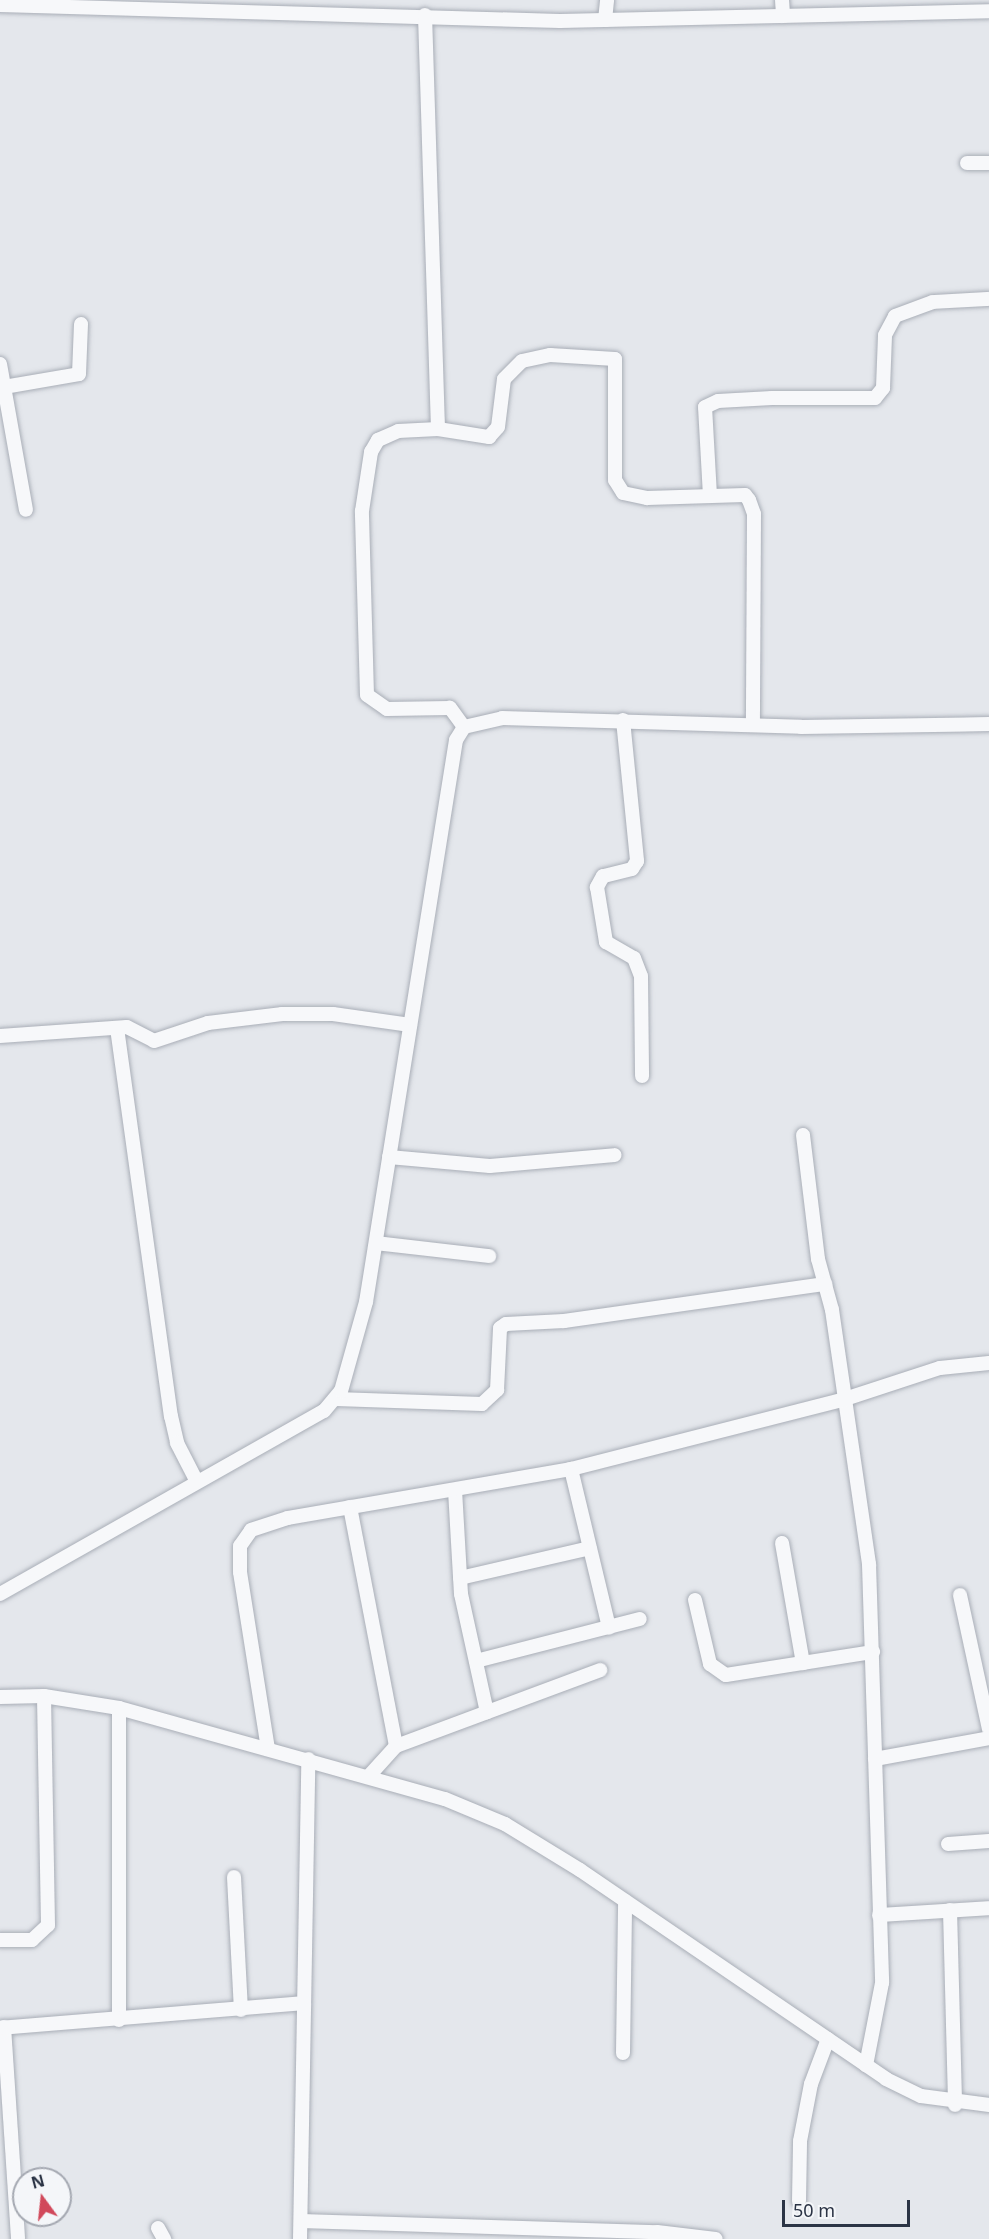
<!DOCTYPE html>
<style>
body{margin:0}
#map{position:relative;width:989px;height:2239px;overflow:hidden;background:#e4e7ec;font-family:"Noto Sans",sans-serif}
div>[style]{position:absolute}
.roads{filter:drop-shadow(0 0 2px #a9aeb7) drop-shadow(0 0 2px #a9aeb7)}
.minor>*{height:14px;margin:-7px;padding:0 7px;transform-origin:7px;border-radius:7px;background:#f7f8fa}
span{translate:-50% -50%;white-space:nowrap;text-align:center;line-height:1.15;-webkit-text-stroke:5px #f4f6f9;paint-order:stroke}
.north{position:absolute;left:12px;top:2167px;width:60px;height:60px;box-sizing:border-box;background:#f4f6f9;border:2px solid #a4a8b1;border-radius:50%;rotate:345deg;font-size:16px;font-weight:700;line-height:24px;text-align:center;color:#2b3445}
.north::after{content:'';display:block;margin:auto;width:21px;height:27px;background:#d1495b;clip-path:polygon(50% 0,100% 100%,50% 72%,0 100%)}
.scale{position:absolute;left:782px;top:2200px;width:128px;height:27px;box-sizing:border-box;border:3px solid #2b3445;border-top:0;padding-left:8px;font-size:18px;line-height:21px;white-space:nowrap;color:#2b3445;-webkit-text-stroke:4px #f4f6f9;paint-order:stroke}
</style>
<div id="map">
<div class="roads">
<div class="minor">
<i style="left:782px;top:0;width:16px;rotate:86deg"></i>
<i style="left:0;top:5px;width:560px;rotate:1.64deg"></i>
<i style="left:560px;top:21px;width:429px;rotate:-1.3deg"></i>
<i style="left:425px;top:15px;width:414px;rotate:88.2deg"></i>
<i style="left:605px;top:20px;width:20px;rotate:-84deg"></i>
<i style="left:967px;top:163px;width:22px"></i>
<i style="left:0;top:364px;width:148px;rotate:79.9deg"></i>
<i style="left:4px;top:387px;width:76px;rotate:-9.8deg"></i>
<i style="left:79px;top:374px;width:50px;rotate:-87.7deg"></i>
<i style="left:710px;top:496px;width:89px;rotate:-93.2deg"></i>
<i style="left:705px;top:407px;width:14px;rotate:-25deg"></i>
<i style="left:718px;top:401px;width:54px;rotate:-3.2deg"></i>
<i style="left:772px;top:398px;width:103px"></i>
<i style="left:875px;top:398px;width:13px;rotate:-51deg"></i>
<i style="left:883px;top:388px;width:53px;rotate:-87.8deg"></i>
<i style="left:885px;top:335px;width:21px;rotate:-62deg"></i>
<i style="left:895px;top:316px;width:40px;rotate:-20.2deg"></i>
<i style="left:933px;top:302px;width:56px;rotate:-3.1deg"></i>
<i style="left:623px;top:720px;width:142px;rotate:84.3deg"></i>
<i style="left:637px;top:861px;width:9px;rotate:122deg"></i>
<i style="left:632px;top:869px;width:30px;rotate:166deg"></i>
<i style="left:603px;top:876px;width:13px;rotate:119deg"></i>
<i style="left:597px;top:887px;width:56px;rotate:80.7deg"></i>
<i style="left:606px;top:942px;width:32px;rotate:30deg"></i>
<i style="left:634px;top:958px;width:19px;rotate:69deg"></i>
<i style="left:641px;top:976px;width:100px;rotate:89.4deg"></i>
<i style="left:464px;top:727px;width:24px;rotate:-126deg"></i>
<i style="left:450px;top:708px;width:63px;rotate:179.1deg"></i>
<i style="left:387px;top:709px;width:24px;rotate:-145deg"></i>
<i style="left:367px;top:695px;width:184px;rotate:-91.6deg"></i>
<i style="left:362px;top:511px;width:60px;rotate:-81.3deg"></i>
<i style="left:371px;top:452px;width:14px;rotate:-60deg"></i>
<i style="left:378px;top:440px;width:22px;rotate:-24deg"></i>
<i style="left:398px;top:431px;width:40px;rotate:-2.9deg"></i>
<i style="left:438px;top:429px;width:52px;rotate:8.9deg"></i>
<i style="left:489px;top:437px;width:13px;rotate:-48deg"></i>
<i style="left:498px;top:427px;width:48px;rotate:-82.9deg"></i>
<i style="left:504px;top:379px;width:25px;rotate:-45deg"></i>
<i style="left:522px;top:361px;width:29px;rotate:-12deg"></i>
<i style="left:550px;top:355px;width:65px;rotate:3.5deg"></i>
<i style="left:615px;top:359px;width:121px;rotate:90deg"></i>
<i style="left:615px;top:480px;width:15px;rotate:58deg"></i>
<i style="left:623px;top:493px;width:25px;rotate:12deg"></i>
<i style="left:647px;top:498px;width:98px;rotate:-1.8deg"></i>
<i style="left:745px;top:495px;width:6px;rotate:51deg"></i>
<i style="left:749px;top:500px;width:15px;rotate:70deg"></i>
<i style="left:754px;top:514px;width:210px;rotate:90.3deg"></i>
<i style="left:117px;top:1028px;width:392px;rotate:82.1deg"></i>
<i style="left:171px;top:1416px;width:28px;rotate:77deg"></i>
<i style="left:177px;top:1443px;width:42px;rotate:62.8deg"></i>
<i style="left:0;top:1036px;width:127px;rotate:-4.1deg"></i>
<i style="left:127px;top:1027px;width:30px;rotate:27deg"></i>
<i style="left:154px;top:1041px;width:57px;rotate:-18.4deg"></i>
<i style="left:208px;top:1023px;width:75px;rotate:-6.9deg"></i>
<i style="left:282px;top:1014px;width:51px"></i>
<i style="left:333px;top:1014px;width:78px;rotate:8.1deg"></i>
<i style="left:803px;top:1135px;width:125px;rotate:83.1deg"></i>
<i style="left:818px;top:1259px;width:53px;rotate:74.6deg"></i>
<i style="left:832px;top:1310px;width:257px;rotate:81.7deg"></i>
<i style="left:869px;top:1564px;width:419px;rotate:88.2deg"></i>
<i style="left:882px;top:1983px;width:84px;rotate:101deg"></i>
<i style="left:389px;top:1157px;width:101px;rotate:5.1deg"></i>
<i style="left:490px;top:1166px;width:125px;rotate:-5deg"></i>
<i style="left:376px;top:1243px;width:114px;rotate:6.6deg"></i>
<i style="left:336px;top:1399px;width:146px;rotate:2deg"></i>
<i style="left:482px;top:1404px;width:21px;rotate:-43deg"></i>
<i style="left:497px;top:1390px;width:62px;rotate:-87.2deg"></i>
<i style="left:500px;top:1328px;width:7px;rotate:-34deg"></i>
<i style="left:506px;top:1324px;width:58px;rotate:-3deg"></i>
<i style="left:564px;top:1321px;width:264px;rotate:-8.1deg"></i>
<i style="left:571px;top:1469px;width:163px;rotate:76.5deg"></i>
<i style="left:455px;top:1490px;width:104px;rotate:86.7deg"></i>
<i style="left:461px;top:1594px;width:121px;rotate:77.6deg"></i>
<i style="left:350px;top:1507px;width:243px;rotate:79.1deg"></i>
<i style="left:782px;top:1543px;width:122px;rotate:80.1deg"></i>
<i style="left:460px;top:1578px;width:133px;rotate:-13deg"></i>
<i style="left:0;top:1594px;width:372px;rotate:-29.5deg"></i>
<i style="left:324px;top:1411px;width:26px;rotate:-50deg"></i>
<i style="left:341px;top:1391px;width:92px;rotate:-74.3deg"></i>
<i style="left:366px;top:1302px;width:569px;rotate:-80.9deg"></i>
<i style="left:456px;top:740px;width:15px;rotate:-58deg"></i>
<i style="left:464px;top:727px;width:39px;rotate:-13deg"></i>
<i style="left:502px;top:718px;width:299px;rotate:1.7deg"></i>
<i style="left:801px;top:727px;width:188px;rotate:-0.9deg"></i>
<i style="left:960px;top:1595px;width:137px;rotate:77.8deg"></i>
<i style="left:695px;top:1600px;width:66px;rotate:76.8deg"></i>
<i style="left:710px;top:1664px;width:19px;rotate:35deg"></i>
<i style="left:726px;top:1675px;width:149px;rotate:-8.9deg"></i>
<i style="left:476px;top:1661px;width:169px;rotate:-14.4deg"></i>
<i style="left:0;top:1697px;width:44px;rotate:-1.3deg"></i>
<i style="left:44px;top:1696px;width:76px;rotate:9.1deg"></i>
<i style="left:119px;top:1708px;width:338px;rotate:15.6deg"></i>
<i style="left:445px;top:1799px;width:65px;rotate:22.6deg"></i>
<i style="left:505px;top:1824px;width:88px;rotate:31.5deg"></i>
<i style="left:580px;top:1870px;width:371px;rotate:34.3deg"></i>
<i style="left:886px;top:2079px;width:39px;rotate:26deg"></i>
<i style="left:921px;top:2096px;width:69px;rotate:7.5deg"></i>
<i style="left:119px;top:1708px;width:312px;rotate:90deg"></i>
<i style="left:268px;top:1749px;width:179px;rotate:-99deg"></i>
<i style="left:240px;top:1572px;width:26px;rotate:-90deg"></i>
<i style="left:240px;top:1546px;width:19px;rotate:-55deg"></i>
<i style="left:251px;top:1530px;width:39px;rotate:-18deg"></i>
<i style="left:288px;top:1518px;width:287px;rotate:-9.8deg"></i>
<i style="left:571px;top:1469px;width:283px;rotate:-14.3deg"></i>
<i style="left:845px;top:1399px;width:100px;rotate:-18.1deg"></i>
<i style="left:940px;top:1368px;width:49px;rotate:-5.8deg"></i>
<i style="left:875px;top:1759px;width:116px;rotate:-10.4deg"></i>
<i style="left:368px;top:1777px;width:42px;rotate:-47.9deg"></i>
<i style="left:396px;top:1746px;width:218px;rotate:-20.4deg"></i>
<i style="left:948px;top:1844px;width:41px;rotate:-4.2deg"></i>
<i style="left:234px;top:1877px;width:133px;rotate:87deg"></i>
<i style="left:950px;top:1910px;width:195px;rotate:88.5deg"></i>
<i style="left:879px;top:1915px;width:110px;rotate:-3.6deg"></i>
<i style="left:0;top:1940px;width:32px"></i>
<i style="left:32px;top:1940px;width:22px;rotate:-43deg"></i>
<i style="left:48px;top:1925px;width:229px;rotate:-91deg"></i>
<i style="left:4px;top:2027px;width:212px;rotate:86.2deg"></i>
<i style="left:0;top:2028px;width:305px;rotate:-4.7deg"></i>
<i style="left:623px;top:2053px;width:152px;rotate:-89.2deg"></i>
<i style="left:799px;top:2201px;width:60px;rotate:-89deg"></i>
<i style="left:800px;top:2141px;width:58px;rotate:-79.1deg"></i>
<i style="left:811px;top:2084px;width:48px;rotate:-69.3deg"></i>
<i style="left:301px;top:2221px;width:356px;rotate:1.8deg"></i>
<i style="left:657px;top:2232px;width:59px;rotate:6.8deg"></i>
<i style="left:158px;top:2228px;width:13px;rotate:61deg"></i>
<i style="left:300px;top:2239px;width:480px;rotate:-89deg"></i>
</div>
</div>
<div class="north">N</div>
<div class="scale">50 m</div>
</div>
